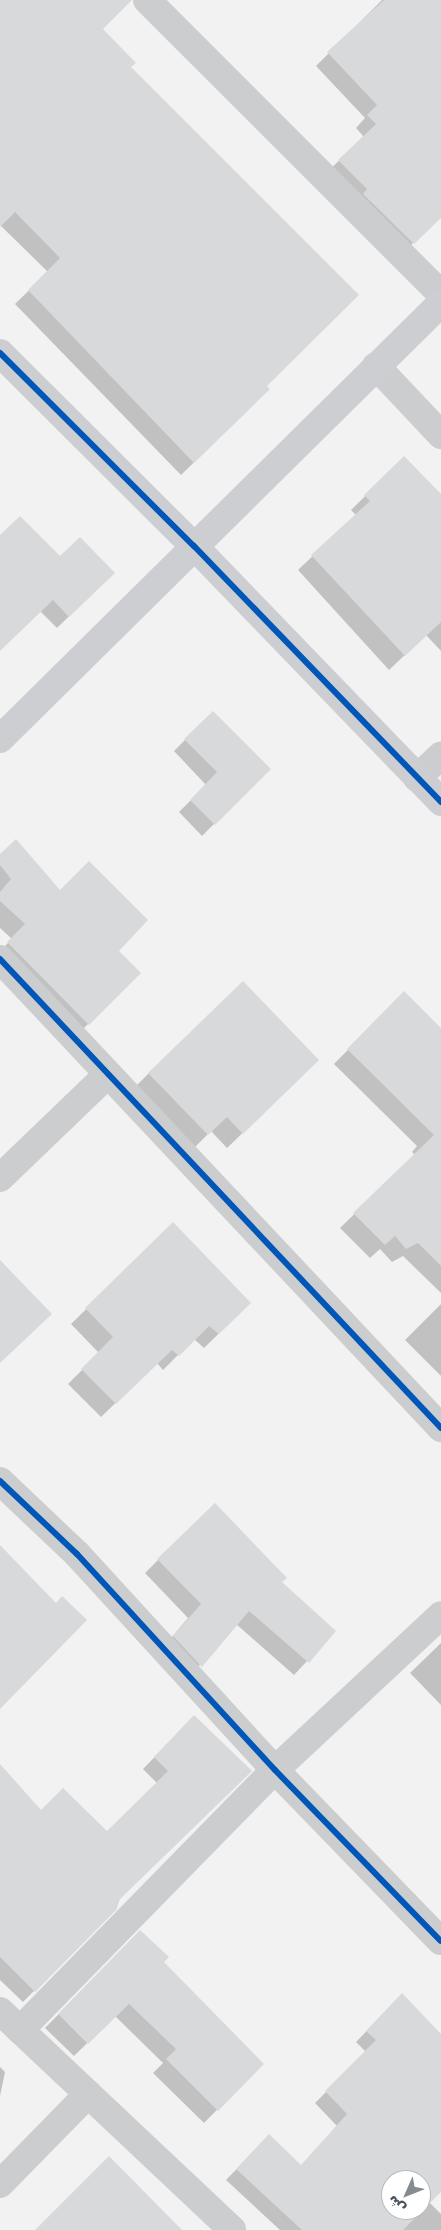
<!DOCTYPE html>
<meta charset="utf-8">
<style>
body{margin:0}
#map{position:relative;width:441px;height:2230px;overflow:hidden;background:#f2f2f2;font-family:"DejaVu Sans","Noto Sans Arabic",sans-serif}
div>[style]{position:absolute}
.shadow>*{inset:0;background:#0003}
.building>*{inset:0;background:#d8d9db}
.street>*{height:28px;margin:-14px;padding:0 14px;transform-origin:14px;border-radius:14px;background:#cccdcf}
.secondary>*{height:28px;margin:-14px;padding:0 14px;transform-origin:14px;border-radius:14px;background:#ccced1}
.cycleway>*{height:6px;margin:-3px;padding:0 3px;transform-origin:3px;border-radius:3px;background:#0057b8}
span{translate:-50% -50%;white-space:nowrap;text-align:center;line-height:1.15;-webkit-text-stroke:4px #fff;paint-order:stroke}
.north{position:absolute;left:381px;top:2170px;width:50px;height:50px;box-sizing:border-box;background:#fff;border:1px solid #b7bbbe;border-radius:50%;rotate:226deg;font-size:14px;font-weight:700;line-height:20px;text-align:center;color:#4a545d}
.north::after{content:'';display:block;margin:auto;width:18px;height:22px;background:#858b91;clip-path:polygon(50% 0,100% 100%,50% 72%,0 100%)}
</style>
<div id="map">
<div class="shadow">
<i style="clip-path:polygon(0 0,87px 0,102px 29px,130px 67px,265px 386px,256px 402px,181px 475px,15px 304px,48px 272px,0 225px)"></i>
<i style="clip-path:polygon(382px 0,441px 0,441px 215px,401px 255px,326px 173px,364px 137px,356px 128px,365px 118px,316px 66px)"></i>
<i style="clip-path:polygon(404px 458px,441px 495px,441px 651px,426px 635px,389px 670px,298px 570px,356px 515px,351px 510px)"></i>
<i style="clip-path:polygon(0 537px,60px 558px,113px 573px,57px 628px,40px 611px,0 650px)"></i>
<i style="clip-path:polygon(213px 712px,269px 769px,202px 836px,179px 812px,206px 785px,174px 751px)"></i>
<i style="clip-path:polygon(0 856px,117px 951px,139px 973px,74px 1038px,0 951px,12px 939px,0 928px)"></i>
<i style="clip-path:polygon(404px 993px,441px 1030px,441px 1293px,403px 1256px,392px 1262px,380px 1249px,370px 1258px,340px 1228px,415px 1155px,412px 1152px,417px 1146px,334px 1064px)"></i>
<i style="clip-path:polygon(149px 1073px,303px 1075px,227px 1148px,211px 1131px,193px 1149px,134px 1088px)"></i>
<i style="clip-path:polygon(173px 1224px,250px 1303px,204px 1348px,194px 1339px,163px 1370px,157px 1363px,101px 1417px,68px 1384px,99px 1353px,71px 1324px)"></i>
<i style="clip-path:polygon(441px 1304px,441px 1376px,405px 1340px)"></i>
<i style="clip-path:polygon(158px 1560px,280px 1583px,335px 1631px,294px 1675px,236px 1624px,187px 1679px,161px 1650px,188px 1618px,145px 1573px)"></i>
<i style="clip-path:polygon(441px 1643px,441px 1705px,410px 1673px)"></i>
<i style="clip-path:polygon(194px 1717px,116px 1908px,23px 2002px,0 1980px,0 1766px,41px 1811px,107px 1833px,157px 1783px,143px 1769px)"></i>
<i style="clip-path:polygon(140px 1932px,162px 1962px,262px 2064px,204px 2123px,153px 2073px,163px 2063px,115px 2016px,74px 2056px,45px 2028px)"></i>
<i style="clip-path:polygon(evenodd,391px 2006px,441px 2035px,441px 2190px,429px 2202px,441px 2214px,441px 2230px,280px 2230px,226px 2180px,269px 2136px,301px 2166px,337px 2126px,315px 2103px,366px 2052px,356px 2042px,391px 2006px,391px 2180px,421px 2180px,421px 2210px,391px 2210px,391px 2180px)"></i>
<i style="clip-path:polygon(0 2067px,5px 2072px,0 2096px)"></i>
</div>
<div class="building">
<i style="clip-path:polygon(0 0,132px 0,103px 29px,136px 63px,131px 67px,359px 295px,267px 386px,270px 389px,194px 463px,28px 290px,60px 258px,15px 212px,0 227px)"></i>
<i style="clip-path:polygon(384px 0,441px 0,441px 218px,414px 244px,363px 194px,367px 189px,338px 160px,376px 124px,367px 115px,377px 105px,327px 52px)"></i>
<i style="clip-path:polygon(404px 456px,441px 494px,441px 622px,405px 656px,311px 555px,370px 501px,364px 495px)"></i>
<i style="clip-path:polygon(20px 516px,60px 556px,80px 537px,115px 573px,69px 617px,53px 600px,0 651px,0 535px)"></i>
<i style="clip-path:polygon(213px 711px,271px 769px,215px 825px,190px 800px,217px 772px,184px 739px)"></i>
<i style="clip-path:polygon(16px 839px,60px 890px,89px 861px,148px 920px,119px 951px,141px 973px,89px 1025px,7px 942px,25px 924px,0 901px,0 892px,11px 879px,0 865px,0 854px)"></i>
<i style="clip-path:polygon(243px 981px,319px 1060px,243px 1134px,227px 1117px,208px 1135px,148px 1073px)"></i>
<i style="clip-path:polygon(404px 991px,441px 1028px,441px 1266px,418px 1243px,406px 1249px,395px 1236px,385px 1245px,353px 1213px,434px 1135px,347px 1049px)"></i>
<i style="clip-path:polygon(173px 1222px,251px 1303px,219px 1334px,209px 1326px,179px 1356px,172px 1350px,116px 1404px,81px 1369px,113px 1337px,85px 1308px)"></i>
<i style="clip-path:polygon(0 1260px,52px 1314px,0 1363px)"></i>
<i style="clip-path:polygon(215px 1503px,287px 1578px,282px 1582px,336px 1631px,309px 1663px,249px 1611px,202px 1667px,173px 1636px,201px 1604px,157px 1559px)"></i>
<i style="clip-path:polygon(0 1545px,56px 1603px,62px 1596px,87px 1620px,0 1709px)"></i>
<i style="clip-path:polygon(194px 1715px,252px 1771px,118px 1901px,117px 1909px,35px 1992px,0 1957px,0 1764px,41px 1810px,63px 1788px,107px 1831px,168px 1771px,154px 1757px)"></i>
<i style="clip-path:polygon(140px 1930px,169px 1957px,164px 1962px,264px 2064px,218px 2111px,166px 2059px,176px 2049px,129px 2004px,88px 2044px,58px 2014px)"></i>
<i style="clip-path:polygon(evenodd,402px 1993px,441px 2034px,441px 2192px,403px 2230px,302px 2230px,236px 2169px,269px 2134px,301px 2165px,347px 2114px,325px 2091px,376px 2040px,366px 2031px,402px 1993px,391px 2180px,421px 2180px,421px 2210px,391px 2210px,391px 2180px)"></i>
<i style="clip-path:polygon(109px 2156px,182px 2230px,35px 2230px)"></i>
</div>
<div class="street">
<i style="left:147px;top:0;width:416px;rotate:45deg"></i>
<i style="left:376px;top:366px;width:95px;rotate:46.7deg"></i>
<i style="left:417px;top:778px;width:33px;rotate:-43deg"></i>
<i style="left:0;top:959px;width:644px;rotate:46.76deg"></i>
<i style="left:0;top:1178px;width:149px;rotate:-43.9deg"></i>
<i style="left:0;top:1481px;width:106px;rotate:43.5deg"></i>
<i style="left:77px;top:1554px;width:293px;rotate:47.5deg"></i>
<i style="left:275px;top:1770px;width:238px;rotate:45.9deg"></i>
<i style="left:0;top:2011px;width:319px;rotate:43.3deg"></i>
<i style="left:20px;top:2030px;width:364px;rotate:-45.6deg"></i>
<i style="left:275px;top:1770px;width:227px;rotate:-43deg"></i>
<i style="left:0;top:2184px;width:126px;rotate:-45.6deg"></i>
</div>
<div class="secondary">
<i style="left:0;top:353px;width:274px;rotate:44.9deg"></i>
<i style="left:194px;top:546px;width:356px;rotate:46deg"></i>
<i style="left:0;top:739px;width:620px;rotate:-44.67deg"></i>
</div>
<div class="cycleway">
<i style="left:0;top:353px;width:274px;rotate:44.9deg"></i>
<i style="left:194px;top:546px;width:356px;rotate:46deg"></i>
<i style="left:0;top:959px;width:644px;rotate:46.76deg"></i>
<i style="left:0;top:1481px;width:106px;rotate:43.5deg"></i>
<i style="left:77px;top:1554px;width:293px;rotate:47.5deg"></i>
<i style="left:275px;top:1770px;width:238px;rotate:45.9deg"></i>
</div>
<div class="north">ش</div>
</div>
